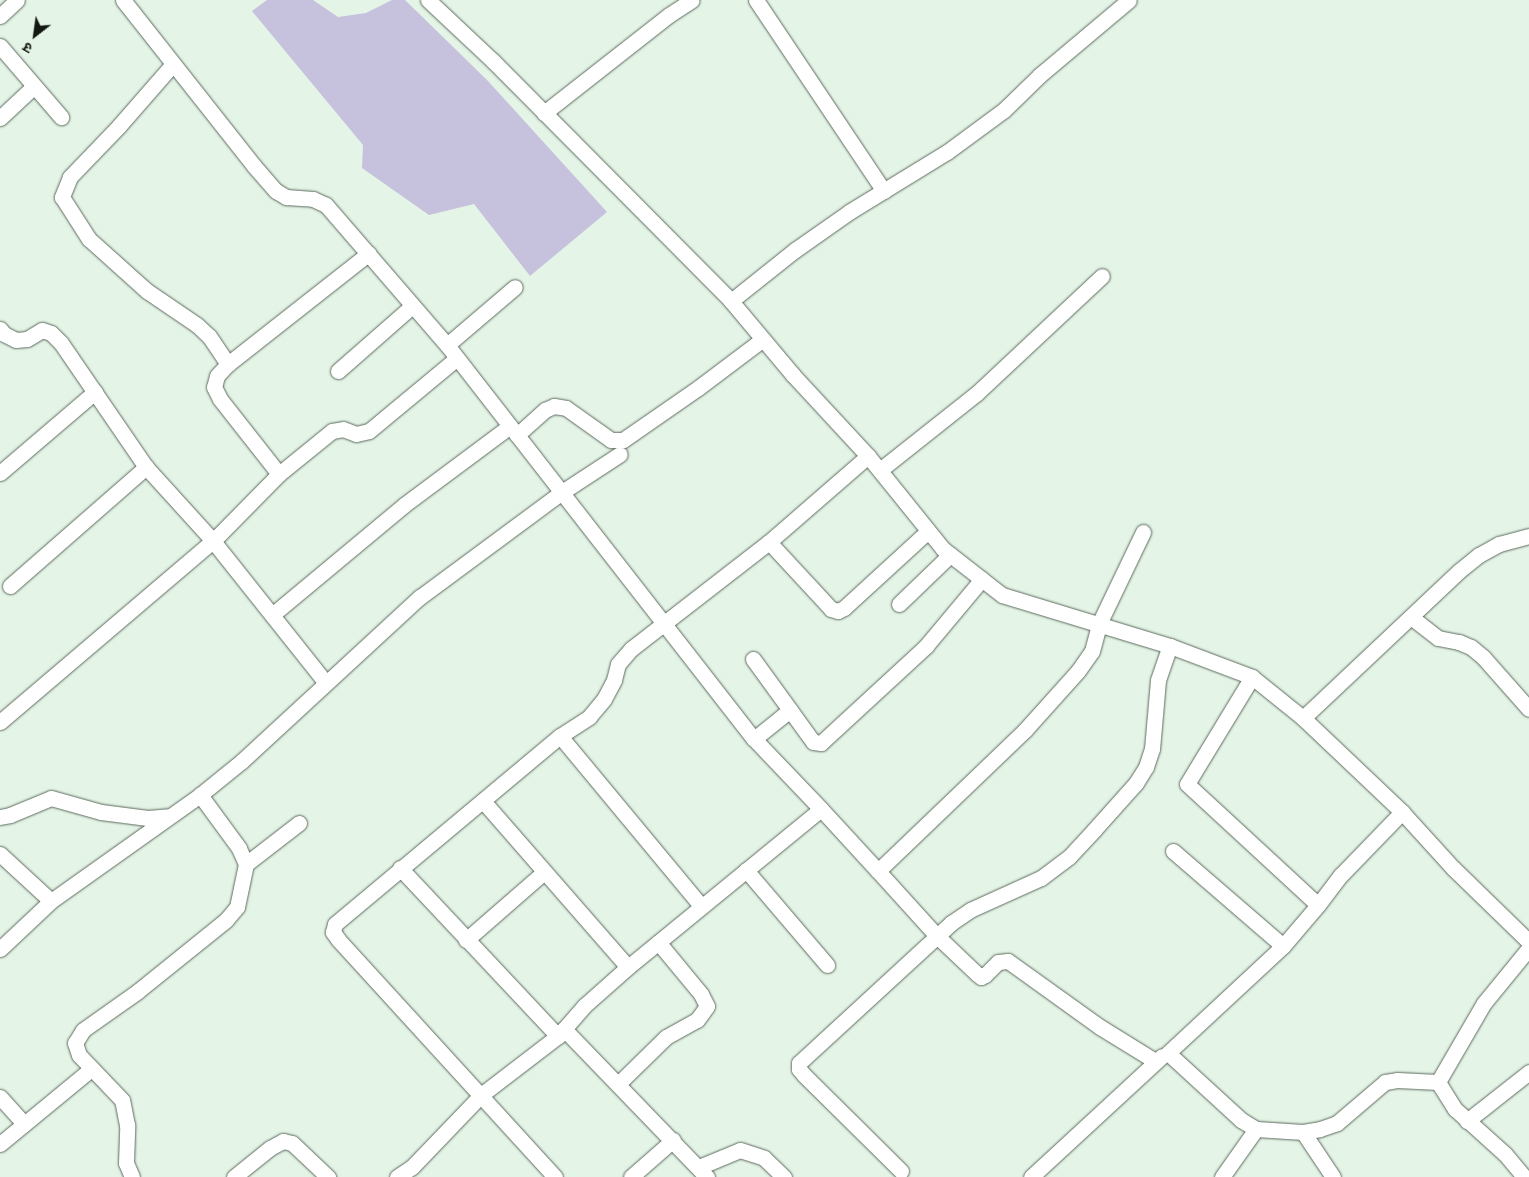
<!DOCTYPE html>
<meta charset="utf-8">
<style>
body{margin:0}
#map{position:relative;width:1529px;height:1177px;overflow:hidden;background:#e4f4e6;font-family:"DejaVu Sans","Noto Sans Devanagari",sans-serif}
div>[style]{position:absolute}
.green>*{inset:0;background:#c6c1dd}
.roads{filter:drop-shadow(0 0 1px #5c6a5e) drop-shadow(0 0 1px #5c6a5e)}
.minor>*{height:15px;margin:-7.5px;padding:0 7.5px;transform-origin:7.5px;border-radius:7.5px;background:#fff}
span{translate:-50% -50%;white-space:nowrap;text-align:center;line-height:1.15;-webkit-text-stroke:4px #e4f4e6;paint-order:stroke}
.north{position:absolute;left:10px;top:10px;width:50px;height:50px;-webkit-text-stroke:4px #e4f4e6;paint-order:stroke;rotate:210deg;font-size:14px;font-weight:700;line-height:20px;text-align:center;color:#131813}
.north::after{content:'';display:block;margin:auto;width:18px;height:22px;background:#131813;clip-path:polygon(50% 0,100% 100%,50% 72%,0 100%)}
</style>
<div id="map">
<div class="green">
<i style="clip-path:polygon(267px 0,313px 0,338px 17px,366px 13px,392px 0,405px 0,487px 80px,607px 212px,530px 276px,474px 204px,429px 215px,362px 168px,363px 145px,252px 11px)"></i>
</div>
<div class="roads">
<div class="minor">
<i style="left:123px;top:0;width:211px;rotate:51.7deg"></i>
<i style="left:254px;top:166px;width:33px;rotate:49deg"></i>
<i style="left:276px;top:191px;width:12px;rotate:31deg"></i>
<i style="left:286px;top:197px;width:27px;rotate:4deg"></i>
<i style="left:313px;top:199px;width:14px;rotate:25deg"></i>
<i style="left:326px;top:205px;width:185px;rotate:49.2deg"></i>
<i style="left:447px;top:345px;width:499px;rotate:52.1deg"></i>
<i style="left:428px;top:0;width:88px;rotate:43.2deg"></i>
<i style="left:492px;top:60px;width:339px;rotate:45.2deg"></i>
<i style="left:731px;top:301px;width:97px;rotate:50deg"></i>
<i style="left:793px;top:375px;width:110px;rotate:47.2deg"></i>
<i style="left:868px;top:456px;width:119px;rotate:51.1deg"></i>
<i style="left:943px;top:549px;width:75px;rotate:37.9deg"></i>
<i style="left:1002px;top:595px;width:176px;rotate:16.9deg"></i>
<i style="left:1170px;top:646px;width:88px;rotate:20.7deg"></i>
<i style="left:1252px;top:677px;width:65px;rotate:38.8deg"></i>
<i style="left:1303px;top:718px;width:137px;rotate:43.5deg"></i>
<i style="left:1402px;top:812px;width:76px;rotate:47.7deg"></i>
<i style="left:1453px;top:868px;width:106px;rotate:44.2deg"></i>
<i style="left:756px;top:0;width:230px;rotate:56.2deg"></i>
<i style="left:0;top:16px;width:23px;rotate:-43deg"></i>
<i style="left:0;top:46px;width:94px;rotate:49.3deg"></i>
<i style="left:173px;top:64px;width:82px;rotate:131.1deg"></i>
<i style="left:119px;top:126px;width:71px;rotate:133.9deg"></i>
<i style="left:70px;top:177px;width:22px;rotate:112deg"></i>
<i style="left:62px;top:197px;width:50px;rotate:57.3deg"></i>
<i style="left:89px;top:239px;width:78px;rotate:41.9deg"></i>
<i style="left:147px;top:291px;width:60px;rotate:34.2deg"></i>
<i style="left:197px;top:325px;width:16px;rotate:43deg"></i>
<i style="left:209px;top:336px;width:34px;rotate:56deg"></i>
<i style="left:228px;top:364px;width:16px;rotate:133deg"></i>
<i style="left:217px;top:376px;width:11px;rotate:105deg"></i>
<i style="left:214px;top:387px;width:13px;rotate:63deg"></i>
<i style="left:220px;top:399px;width:95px;rotate:51.8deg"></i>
<i style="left:544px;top:113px;width:159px;rotate:-38.1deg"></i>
<i style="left:669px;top:15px;width:27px;rotate:-33deg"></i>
<i style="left:0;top:118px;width:45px;rotate:-43.2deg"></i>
<i style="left:731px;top:301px;width:82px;rotate:-38.6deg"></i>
<i style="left:795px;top:250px;width:66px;rotate:-35.1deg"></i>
<i style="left:849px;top:212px;width:115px;rotate:-31.5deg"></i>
<i style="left:947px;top:152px;width:71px;rotate:-36.4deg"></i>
<i style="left:1004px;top:110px;width:50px;rotate:-44.2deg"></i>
<i style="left:1040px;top:75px;width:116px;rotate:-40.1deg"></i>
<i style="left:0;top:329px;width:6px;rotate:51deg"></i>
<i style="left:4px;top:334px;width:13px;rotate:27deg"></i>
<i style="left:16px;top:340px;width:11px;rotate:-5deg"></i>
<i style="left:27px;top:339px;width:17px;rotate:-31deg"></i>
<i style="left:42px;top:330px;width:9px;rotate:18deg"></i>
<i style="left:51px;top:333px;width:14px;rotate:45deg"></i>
<i style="left:61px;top:343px;width:150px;rotate:55.6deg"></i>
<i style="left:447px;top:345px;width:89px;rotate:-40.5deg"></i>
<i style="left:228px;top:364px;width:179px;rotate:-38.2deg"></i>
<i style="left:338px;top:371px;width:98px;rotate:-41.3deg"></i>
<i style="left:517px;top:435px;width:38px;rotate:-42deg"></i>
<i style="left:545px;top:410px;width:10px;rotate:-24deg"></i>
<i style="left:554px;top:406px;width:12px;rotate:9deg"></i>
<i style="left:566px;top:408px;width:55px;rotate:35.4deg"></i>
<i style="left:611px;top:440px;width:12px"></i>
<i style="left:623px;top:440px;width:91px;rotate:-34.7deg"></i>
<i style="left:698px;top:388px;width:81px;rotate:-37deg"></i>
<i style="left:880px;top:470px;width:124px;rotate:-38.4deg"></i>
<i style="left:977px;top:393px;width:171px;rotate:-43.1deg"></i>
<i style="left:0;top:473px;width:125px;rotate:-40.5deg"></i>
<i style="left:769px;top:542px;width:91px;rotate:47.2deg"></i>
<i style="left:831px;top:609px;width:7px;rotate:16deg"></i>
<i style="left:838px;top:611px;width:7px;rotate:-27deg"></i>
<i style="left:844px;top:608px;width:114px;rotate:-42.5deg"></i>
<i style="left:10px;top:586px;width:181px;rotate:-41.2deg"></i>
<i style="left:146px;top:467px;width:100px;rotate:47.8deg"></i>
<i style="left:213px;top:541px;width:94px;rotate:-45.4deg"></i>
<i style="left:279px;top:474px;width:68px;rotate:-39.1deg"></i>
<i style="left:332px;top:431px;width:11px;rotate:-10deg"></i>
<i style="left:343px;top:429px;width:14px;rotate:21deg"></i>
<i style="left:356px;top:434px;width:13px;rotate:-13deg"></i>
<i style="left:369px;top:431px;width:114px;rotate:-39.7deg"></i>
<i style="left:899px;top:604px;width:71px;rotate:-43.9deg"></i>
<i style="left:272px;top:615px;width:172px;rotate:-39.8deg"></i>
<i style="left:404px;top:505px;width:132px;rotate:-36.7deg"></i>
<i style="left:1411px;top:617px;width:34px;rotate:38deg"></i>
<i style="left:1438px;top:638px;width:21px;rotate:11deg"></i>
<i style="left:1459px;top:642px;width:13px;rotate:23deg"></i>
<i style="left:1471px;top:647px;width:16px;rotate:40deg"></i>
<i style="left:1483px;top:657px;width:69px;rotate:48.5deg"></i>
<i style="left:753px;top:659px;width:63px;rotate:54deg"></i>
<i style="left:1252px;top:677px;width:125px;rotate:121.3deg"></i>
<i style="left:1187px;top:784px;width:178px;rotate:42.7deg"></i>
<i style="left:1318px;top:905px;width:54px;rotate:130.5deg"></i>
<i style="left:1303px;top:718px;width:214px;rotate:-43.3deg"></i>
<i style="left:1459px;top:571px;width:26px;rotate:-39deg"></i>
<i style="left:1479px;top:555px;width:23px;rotate:-29deg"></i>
<i style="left:1499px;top:544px;width:31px;rotate:-15deg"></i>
<i style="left:0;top:722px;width:280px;rotate:-40.4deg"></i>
<i style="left:213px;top:541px;width:181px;rotate:51.5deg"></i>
<i style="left:560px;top:736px;width:35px;rotate:-33deg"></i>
<i style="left:589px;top:717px;width:23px;rotate:-50deg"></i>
<i style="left:604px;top:699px;width:21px;rotate:-62deg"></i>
<i style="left:614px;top:680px;width:16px;rotate:-76deg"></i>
<i style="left:618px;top:664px;width:20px;rotate:-49deg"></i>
<i style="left:631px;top:649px;width:175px;rotate:-37.8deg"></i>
<i style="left:769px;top:542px;width:131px;rotate:-41deg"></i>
<i style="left:483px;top:801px;width:220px;rotate:48.9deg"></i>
<i style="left:821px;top:809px;width:97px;rotate:-133.7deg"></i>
<i style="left:754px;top:739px;width:46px;rotate:-38.9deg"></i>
<i style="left:790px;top:710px;width:39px;rotate:54deg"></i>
<i style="left:813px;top:742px;width:8px;rotate:7deg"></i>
<i style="left:821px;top:743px;width:143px;rotate:-42.7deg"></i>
<i style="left:926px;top:646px;width:87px;rotate:-50.1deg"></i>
<i style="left:0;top:817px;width:10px;rotate:-11deg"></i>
<i style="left:10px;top:815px;width:44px;rotate:-22.5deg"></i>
<i style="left:51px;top:798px;width:52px;rotate:15.6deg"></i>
<i style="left:101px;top:812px;width:47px;rotate:7.3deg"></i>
<i style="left:148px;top:818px;width:21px;rotate:-5deg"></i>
<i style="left:1173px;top:851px;width:145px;rotate:40.8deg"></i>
<i style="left:1283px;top:946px;width:157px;rotate:137.1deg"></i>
<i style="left:1168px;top:1053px;width:99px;rotate:42.5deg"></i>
<i style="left:1241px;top:1120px;width:17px;rotate:31deg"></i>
<i style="left:0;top:854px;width:69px;rotate:42.7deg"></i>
<i style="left:246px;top:864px;width:67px;rotate:-37.7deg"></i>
<i style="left:400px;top:868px;width:231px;rotate:46.8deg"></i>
<i style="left:746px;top:870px;width:125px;rotate:49.5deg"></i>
<i style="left:878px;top:871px;width:88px;rotate:47.8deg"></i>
<i style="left:937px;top:936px;width:55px;rotate:43.5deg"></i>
<i style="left:977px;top:974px;width:5px;rotate:37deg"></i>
<i style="left:981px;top:977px;width:4px;rotate:-27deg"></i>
<i style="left:985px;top:975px;width:18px;rotate:-45deg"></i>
<i style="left:998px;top:962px;width:10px;rotate:-6deg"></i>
<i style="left:1008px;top:961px;width:113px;rotate:35.7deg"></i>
<i style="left:1100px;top:1027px;width:65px;rotate:31.7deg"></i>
<i style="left:1318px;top:905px;width:38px;rotate:-53deg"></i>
<i style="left:1341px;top:875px;width:88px;rotate:-45.9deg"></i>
<i style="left:466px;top:940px;width:103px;rotate:-41.1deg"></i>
<i style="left:0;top:949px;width:70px;rotate:-43.3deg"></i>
<i style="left:51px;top:901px;width:183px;rotate:-35.4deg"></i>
<i style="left:200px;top:795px;width:54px;rotate:-39deg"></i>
<i style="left:242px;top:761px;width:242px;rotate:-42.7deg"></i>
<i style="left:420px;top:597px;width:177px;rotate:-36.5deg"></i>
<i style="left:562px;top:492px;width:69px;rotate:-33.2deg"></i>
<i style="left:564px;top:1029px;width:206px;rotate:46deg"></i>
<i style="left:1438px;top:1082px;width:91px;rotate:-59.8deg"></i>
<i style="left:1484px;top:1003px;width:71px;rotate:-50.7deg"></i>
<i style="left:1438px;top:1082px;width:32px;rotate:58deg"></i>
<i style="left:1455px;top:1109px;width:67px;rotate:42deg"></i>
<i style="left:1505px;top:1154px;width:30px;rotate:50deg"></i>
<i style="left:618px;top:1084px;width:67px;rotate:-44.4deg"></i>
<i style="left:666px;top:1037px;width:35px;rotate:-29deg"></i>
<i style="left:697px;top:1020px;width:17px;rotate:-54deg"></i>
<i style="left:707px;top:1006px;width:13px;rotate:-117deg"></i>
<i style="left:701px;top:994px;width:67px;rotate:-129.6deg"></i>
<i style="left:0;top:1097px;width:36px;rotate:48deg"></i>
<i style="left:1467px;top:1121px;width:79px;rotate:-38.3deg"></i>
<i style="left:1303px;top:1132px;width:54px;rotate:56.3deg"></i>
<i style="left:0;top:1144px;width:118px;rotate:-39.5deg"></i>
<i style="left:699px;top:1167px;width:44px;rotate:-22.5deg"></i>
<i style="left:740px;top:1150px;width:25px;rotate:18deg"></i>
<i style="left:764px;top:1158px;width:28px;rotate:44deg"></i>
<i style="left:901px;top:1171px;width:136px;rotate:-135.3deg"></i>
<i style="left:804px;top:1075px;width:8px;rotate:-130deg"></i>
<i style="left:799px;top:1069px;width:6px;rotate:-90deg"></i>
<i style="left:799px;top:1063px;width:207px;rotate:-42.6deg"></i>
<i style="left:951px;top:923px;width:23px;rotate:-34deg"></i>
<i style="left:970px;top:910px;width:78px;rotate:-24.3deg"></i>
<i style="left:1041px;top:878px;width:35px;rotate:-37deg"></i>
<i style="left:1069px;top:857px;width:37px;rotate:-47deg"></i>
<i style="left:1094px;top:830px;width:63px;rotate:-48.2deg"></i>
<i style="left:1136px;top:783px;width:19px;rotate:-58deg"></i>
<i style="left:1146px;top:767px;width:19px;rotate:-72deg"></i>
<i style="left:1152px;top:749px;width:69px;rotate:-85deg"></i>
<i style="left:1158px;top:680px;width:36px;rotate:-71deg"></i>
<i style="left:132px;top:1177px;width:15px;rotate:-113deg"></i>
<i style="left:126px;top:1163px;width:38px;rotate:-88deg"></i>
<i style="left:127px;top:1125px;width:25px;rotate:-101deg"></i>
<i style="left:122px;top:1100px;width:62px;rotate:-133.7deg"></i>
<i style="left:79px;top:1055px;width:13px;rotate:-108deg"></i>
<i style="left:75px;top:1043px;width:15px;rotate:-58deg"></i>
<i style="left:83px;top:1030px;width:67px;rotate:-35.3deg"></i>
<i style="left:138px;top:991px;width:113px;rotate:-38.9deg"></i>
<i style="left:226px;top:920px;width:17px;rotate:-50deg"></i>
<i style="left:237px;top:907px;width:44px;rotate:-78.2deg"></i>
<i style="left:246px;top:864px;width:17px;rotate:-114deg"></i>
<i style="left:239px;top:848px;width:66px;rotate:-126.3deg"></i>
<i style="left:234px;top:1177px;width:46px;rotate:-38.9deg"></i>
<i style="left:270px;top:1148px;width:15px;rotate:-28deg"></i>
<i style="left:283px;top:1141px;width:9px;rotate:13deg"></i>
<i style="left:292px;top:1143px;width:50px;rotate:43.4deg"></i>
<i style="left:397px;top:1177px;width:18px;rotate:-34deg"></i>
<i style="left:412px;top:1167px;width:100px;rotate:-46.2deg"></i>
<i style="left:481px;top:1095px;width:97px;rotate:-37.5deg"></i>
<i style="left:558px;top:1036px;width:40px;rotate:-49deg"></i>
<i style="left:584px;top:1006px;width:59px;rotate:-41.6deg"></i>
<i style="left:628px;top:967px;width:249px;rotate:-39.3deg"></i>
<i style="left:821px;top:809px;width:84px;rotate:47.4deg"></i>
<i style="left:878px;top:871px;width:204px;rotate:-43.8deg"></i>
<i style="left:1025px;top:730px;width:79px;rotate:-48.1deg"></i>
<i style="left:1078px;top:671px;width:24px;rotate:-55deg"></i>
<i style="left:1092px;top:651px;width:28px;rotate:-75deg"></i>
<i style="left:1099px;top:624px;width:102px;rotate:-64.4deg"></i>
<i style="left:555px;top:1177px;width:322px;rotate:-132.4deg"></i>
<i style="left:338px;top:939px;width:9px;rotate:-126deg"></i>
<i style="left:333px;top:932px;width:8px;rotate:-76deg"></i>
<i style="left:335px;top:924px;width:293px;rotate:-39.9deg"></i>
<i style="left:560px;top:736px;width:221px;rotate:50.3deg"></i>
<i style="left:631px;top:1177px;width:56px;rotate:-41.4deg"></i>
<i style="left:1031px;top:1177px;width:178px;rotate:-42.7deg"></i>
<i style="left:1222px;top:1177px;width:59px;rotate:-54.7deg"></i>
<i style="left:1256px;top:1129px;width:47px;rotate:3.7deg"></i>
<i style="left:1303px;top:1132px;width:17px;rotate:-10deg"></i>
<i style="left:1320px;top:1129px;width:18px;rotate:-19deg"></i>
<i style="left:1337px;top:1123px;width:63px;rotate:-40.5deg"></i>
<i style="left:1385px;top:1082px;width:12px;rotate:-9deg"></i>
<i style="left:1397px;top:1080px;width:41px;rotate:2.8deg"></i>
</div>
</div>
<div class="north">उ</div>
</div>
